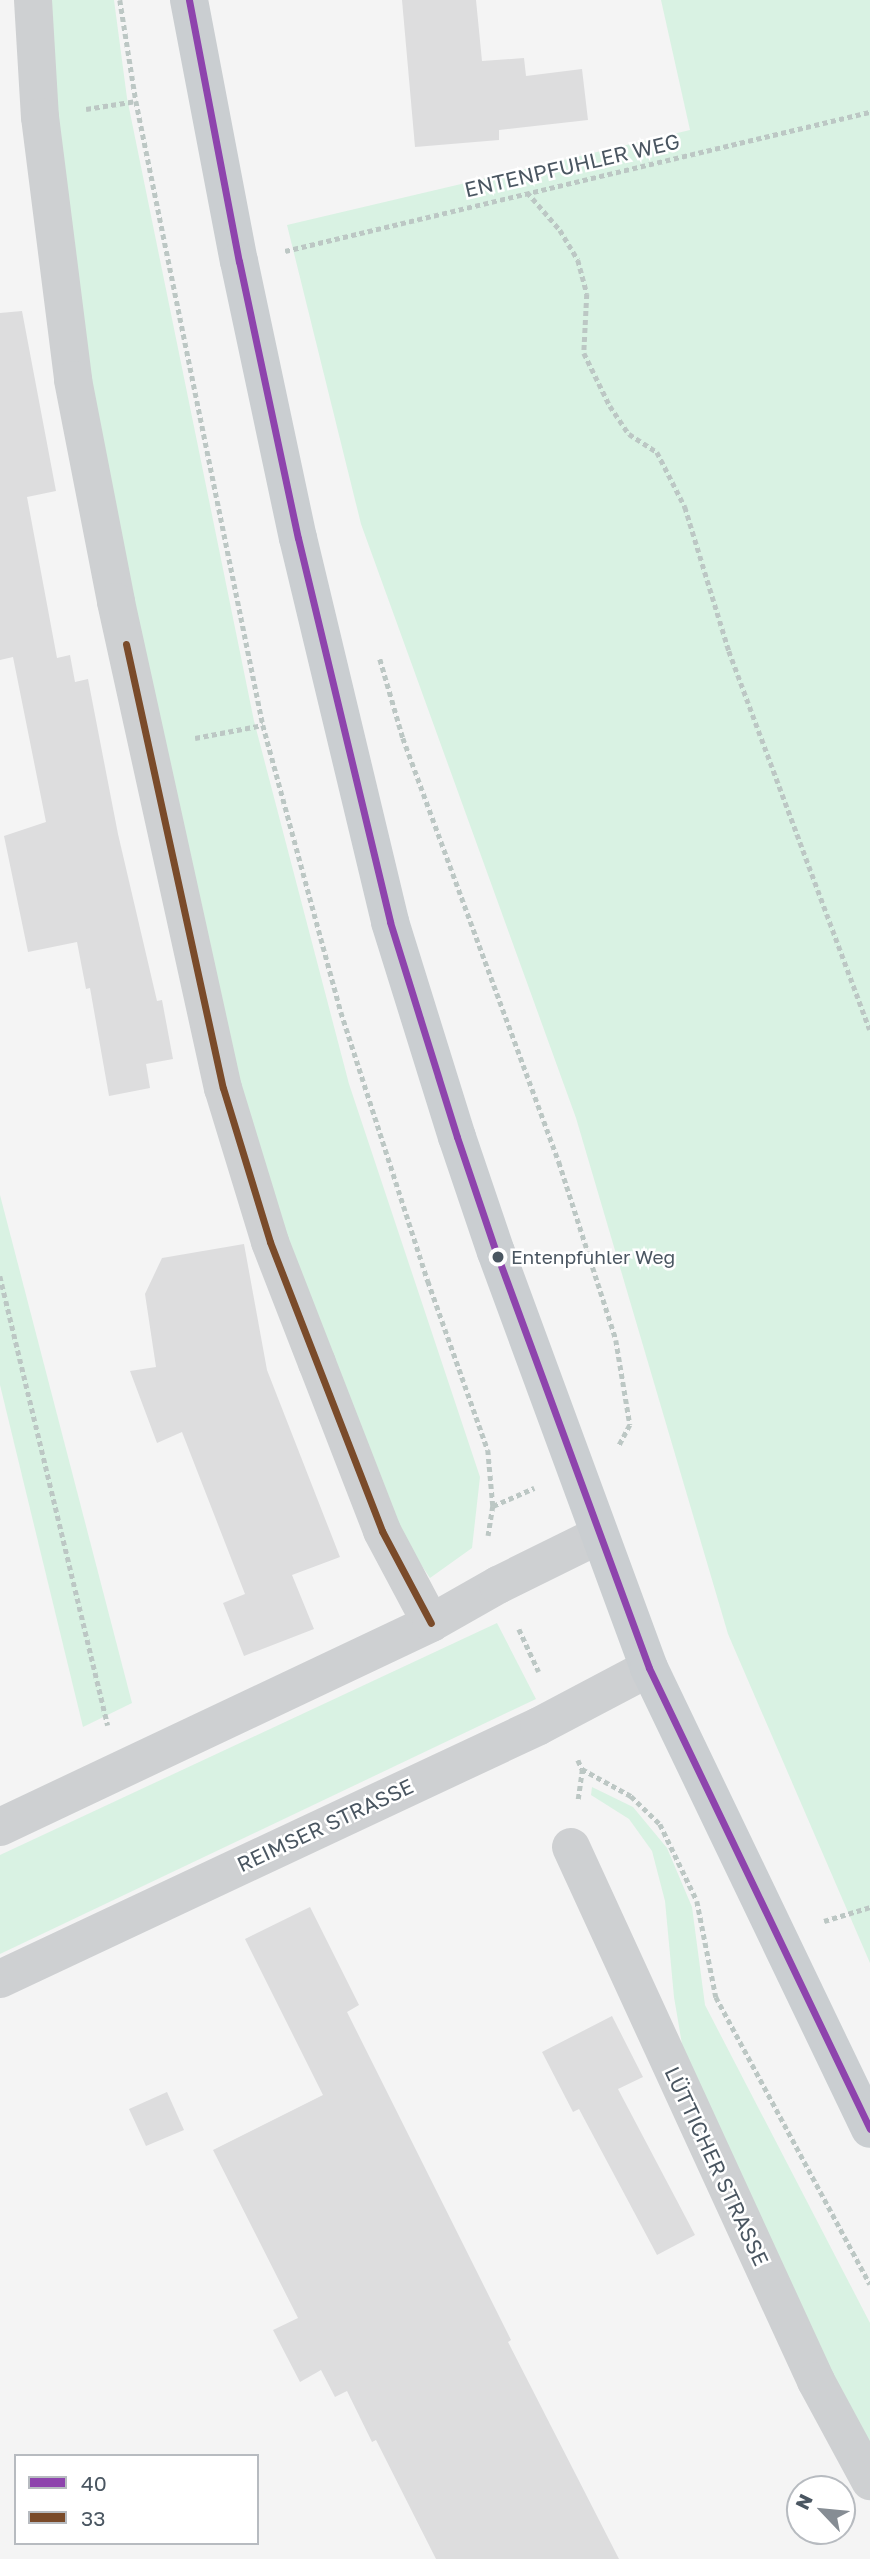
<!DOCTYPE html>
<meta charset="utf-8">
<style>
body{margin:0}
#map{position:relative;width:870px;height:2559px;overflow:hidden;background:#f4f4f4;font-family:"Golos Text",sans-serif}
div>[style]{position:absolute}
.green>*{inset:0;background:#d9f2e3}
.building>*{inset:0;background:#ddddde}
.path>*{height:4.5px;margin-top:-2.25px;transform-origin:0;background:repeating-linear-gradient(90deg,#bcc7c4 0 5px,transparent 0 8.5px)}
.minor>*{height:38px;margin:-19px;padding:0 19px;transform-origin:19px;border-radius:19px;background:#ced0d2}
.primary>*{height:38px;margin:-19px;padding:0 19px;transform-origin:19px;border-radius:19px;background:#caced1}
.bus-1>*{height:7px;margin:-3.5px;padding:0 3.5px;transform-origin:3.5px;border-radius:3.5px;background:#8e44ad}
.bus-2>*{height:7px;margin:-3.5px;padding:0 3.5px;transform-origin:3.5px;border-radius:3.5px;background:#7a4b2a}
.dots>*{width:19px;height:19px;translate:-50% -50%;box-sizing:border-box;border:4px solid #fff;border-radius:50%}
span{translate:-50% -50%;white-space:nowrap;text-align:center;line-height:1.15;-webkit-text-stroke:5px #fff;paint-order:stroke}
.bus-label{font-size:19px;color:#4a5661}
.left{translate:0 -50%;text-align:left}
.street-label{font-size:21px;color:#4a5661}
.legend{position:absolute;left:14px;top:2454px;width:245px;height:91px;box-sizing:border-box;background:#fff;border:2px solid #b7bbc0;margin:0;padding:9px 12px;list-style:none;font-size:21px;color:#4a5661}
.legend li{display:flex;align-items:center;gap:14px;height:35px}
.legend b{width:35px;border:2px solid #b7bbc0}
.north{position:absolute;left:786px;top:2475px;width:70px;height:70px;box-sizing:border-box;background:#fff;border:2px solid #b7bbc0;border-radius:50%;rotate:296deg;font-size:19px;font-weight:700;line-height:28px;text-align:center;color:#4a5661}
.north::after{content:'';display:block;margin:auto;width:24px;height:32px;background:#868d94;clip-path:polygon(50% 0,100% 100%,50% 72%,0 100%)}
</style>
<div id="map">
<div class="green">
<i style="clip-path:polygon(40px 0,114px 0,127px 98px,254px 721px,349px 1084px,480px 1477px,472px 1548px,430px 1578px,393px 1523px,327px 1360px,237px 1083px,161px 741px,65px 262px)"></i>
<i style="clip-path:polygon(661px 0,870px 0,870px 1963px,728px 1634px,576px 1118px,361px 524px,287px 225px,690px 130px)"></i>
<i style="clip-path:polygon(0 1195px,132px 1703px,83px 1727px,0 1385px)"></i>
<i style="clip-path:polygon(497px 1623px,536px 1699px,0 1954px,0 1855px)"></i>
<i style="clip-path:polygon(592px 1787px,633px 1807px,667px 1848px,692px 1907px,705px 2005px,870px 2323px,870px 2444px,832px 2375px,685px 2062px,674px 1997px,665px 1901px,652px 1851px,629px 1819px,591px 1795px)"></i>
</div>
<div class="building">
<i style="clip-path:polygon(402px 0,476px 0,482px 61px,524px 58px,526px 76px,582px 69px,588px 120px,499px 130px,499px 140px,415px 147px)"></i>
<i style="clip-path:polygon(22px 311px,56px 491px,27px 497px,57px 658px,70px 655px,75px 682px,88px 679px,118px 834px,157px 1001px,162px 1000px,173px 1059px,146px 1064px,150px 1088px,109px 1096px,90px 988px,86px 989px,77px 942px,28px 952px,4px 836px,46px 822px,13px 657px,0 660px,0 313px)"></i>
<i style="clip-path:polygon(244px 1244px,267px 1370px,340px 1557px,292px 1575px,314px 1629px,244px 1656px,223px 1603px,245px 1594px,182px 1432px,157px 1443px,130px 1371px,156px 1367px,145px 1294px,162px 1258px)"></i>
<i style="clip-path:polygon(310px 1907px,359px 2005px,347px 2012px,511px 2340px,508px 2342px,619px 2559px,436px 2559px,376px 2440px,372px 2442px,347px 2391px,335px 2397px,321px 2370px,300px 2382px,273px 2330px,298px 2318px,213px 2150px,323px 2095px,245px 1939px)"></i>
<i style="clip-path:polygon(612px 2016px,643px 2077px,618px 2089px,695px 2235px,657px 2255px,579px 2109px,573px 2112px,542px 2052px)"></i>
<i style="clip-path:polygon(167px 2092px,184px 2130px,146px 2146px,129px 2109px)"></i>
</div>
<div class="path">
<i style="left:120px;top:0;width:102px;rotate:81deg"></i>
<i style="left:136px;top:101px;width:637px;rotate:78.5deg"></i>
<i style="left:263px;top:725px;width:297px;rotate:74.8deg"></i>
<i style="left:341px;top:1012px;width:283px;rotate:72.1deg"></i>
<i style="left:428px;top:1281px;width:179px;rotate:70.5deg"></i>
<i style="left:488px;top:1450px;width:56px;rotate:84.9deg"></i>
<i style="left:493px;top:1506px;width:30px;rotate:99deg"></i>
<i style="left:86px;top:109px;width:51px;rotate:-9.1deg"></i>
<i style="left:527px;top:192px;width:50px;rotate:49deg"></i>
<i style="left:560px;top:230px;width:35px;rotate:59deg"></i>
<i style="left:578px;top:260px;width:35px;rotate:75deg"></i>
<i style="left:587px;top:294px;width:59px;rotate:92.9deg"></i>
<i style="left:584px;top:353px;width:59px;rotate:63.9deg"></i>
<i style="left:610px;top:406px;width:34px;rotate:56deg"></i>
<i style="left:629px;top:434px;width:33px;rotate:33deg"></i>
<i style="left:657px;top:452px;width:62px;rotate:63deg"></i>
<i style="left:685px;top:507px;width:151px;rotate:73deg"></i>
<i style="left:729px;top:651px;width:404px;rotate:69.6deg"></i>
<i style="left:285px;top:251px;width:601px;rotate:-13.37deg"></i>
<i style="left:380px;top:659px;width:82px;rotate:73.8deg"></i>
<i style="left:403px;top:738px;width:452px;rotate:69.8deg"></i>
<i style="left:559px;top:1162px;width:187px;rotate:72.2deg"></i>
<i style="left:616px;top:1340px;width:86px;rotate:80.6deg"></i>
<i style="left:630px;top:1425px;width:24px;rotate:118deg"></i>
<i style="left:195px;top:738px;width:69px;rotate:-10.8deg"></i>
<i style="left:0;top:1276px;width:462px;rotate:76.5deg"></i>
<i style="left:493px;top:1506px;width:45px;rotate:-23.7deg"></i>
<i style="left:519px;top:1629px;width:47px;rotate:65.1deg"></i>
<i style="left:578px;top:1760px;width:10px;rotate:66deg"></i>
<i style="left:582px;top:1769px;width:56px;rotate:28.9deg"></i>
<i style="left:631px;top:1796px;width:40px;rotate:44deg"></i>
<i style="left:660px;top:1824px;width:85px;rotate:64.3deg"></i>
<i style="left:697px;top:1901px;width:98px;rotate:78.8deg"></i>
<i style="left:716px;top:1997px;width:326px;rotate:61.8deg"></i>
<i style="left:578px;top:1799px;width:30px;rotate:-82deg"></i>
<i style="left:824px;top:1921px;width:48px;rotate:-16.9deg"></i>
</div>
<div class="minor">
<i style="left:33px;top:0;width:117px;rotate:86.6deg"></i>
<i style="left:40px;top:117px;width:265px;rotate:82.8deg"></i>
<i style="left:73px;top:380px;width:226px;rotate:79deg"></i>
<i style="left:116px;top:602px;width:498px;rotate:77.6deg"></i>
<i style="left:223px;top:1088px;width:161px;rotate:73deg"></i>
<i style="left:270px;top:1242px;width:130px;rotate:68.8deg"></i>
<i style="left:317px;top:1363px;width:180px;rotate:68.8deg"></i>
<i style="left:382px;top:1531px;width:104px;rotate:62deg"></i>
<i style="left:0;top:1827px;width:477px;rotate:-25.3deg"></i>
<i style="left:431px;top:1623px;width:77px;rotate:-29.6deg"></i>
<i style="left:498px;top:1585px;width:113px;rotate:-26.3deg"></i>
<i style="left:571px;top:1847px;width:588px;rotate:65.35deg"></i>
<i style="left:816px;top:2381px;width:114px;rotate:61.6deg"></i>
<i style="left:0;top:1979px;width:595px;rotate:-25.14deg"></i>
<i style="left:539px;top:1726px;width:124px;rotate:-27.8deg"></i>
</div>
<div class="primary">
<i style="left:189px;top:0;width:266px;rotate:79.2deg"></i>
<i style="left:239px;top:261px;width:283px;rotate:78deg"></i>
<i style="left:298px;top:538px;width:395px;rotate:76.5deg"></i>
<i style="left:390px;top:922px;width:225px;rotate:72.7deg"></i>
<i style="left:457px;top:1137px;width:121px;rotate:71.3deg"></i>
<i style="left:496px;top:1252px;width:443px;rotate:69.8deg"></i>
<i style="left:649px;top:1668px;width:511px;rotate:64.39deg"></i>
</div>
<div class="bus-1">
<i style="left:189px;top:0;width:266px;rotate:79.2deg"></i>
<i style="left:239px;top:261px;width:283px;rotate:78deg"></i>
<i style="left:298px;top:538px;width:395px;rotate:76.5deg"></i>
<i style="left:390px;top:922px;width:225px;rotate:72.7deg"></i>
<i style="left:457px;top:1137px;width:121px;rotate:71.3deg"></i>
<i style="left:496px;top:1252px;width:443px;rotate:69.8deg"></i>
<i style="left:649px;top:1668px;width:511px;rotate:64.39deg"></i>
</div>
<div class="bus-2">
<i style="left:126px;top:644px;width:454px;rotate:77.7deg"></i>
<i style="left:223px;top:1088px;width:161px;rotate:73deg"></i>
<i style="left:270px;top:1242px;width:310px;rotate:68.8deg"></i>
<i style="left:382px;top:1531px;width:104px;rotate:62deg"></i>
</div>
<div class="dots">
<i style="left:498px;top:1257px;background:#4a5661"></i>
</div>
<div class="bus-label">
<span class="left" style="left:511px;top:1257px">Entenpfuhler Weg</span>
</div>
<div class="street-label">
<span style="left:572px;top:165px;rotate:-13deg">ENTENPFUHLER WEG</span>
<span style="left:325px;top:1825px;rotate:-25deg">REIMSER STRASSE</span>
<span style="left:717px;top:2166px;rotate:65deg">LÜTTICHER STRASSE</span>
</div>
<ul class="legend">
<li><b style="height:9px;background:#8e44ad"></b>40</li>
<li><b style="height:9px;background:#7a4b2a"></b>33</li>
</ul>
<div class="north">N</div>
</div>
